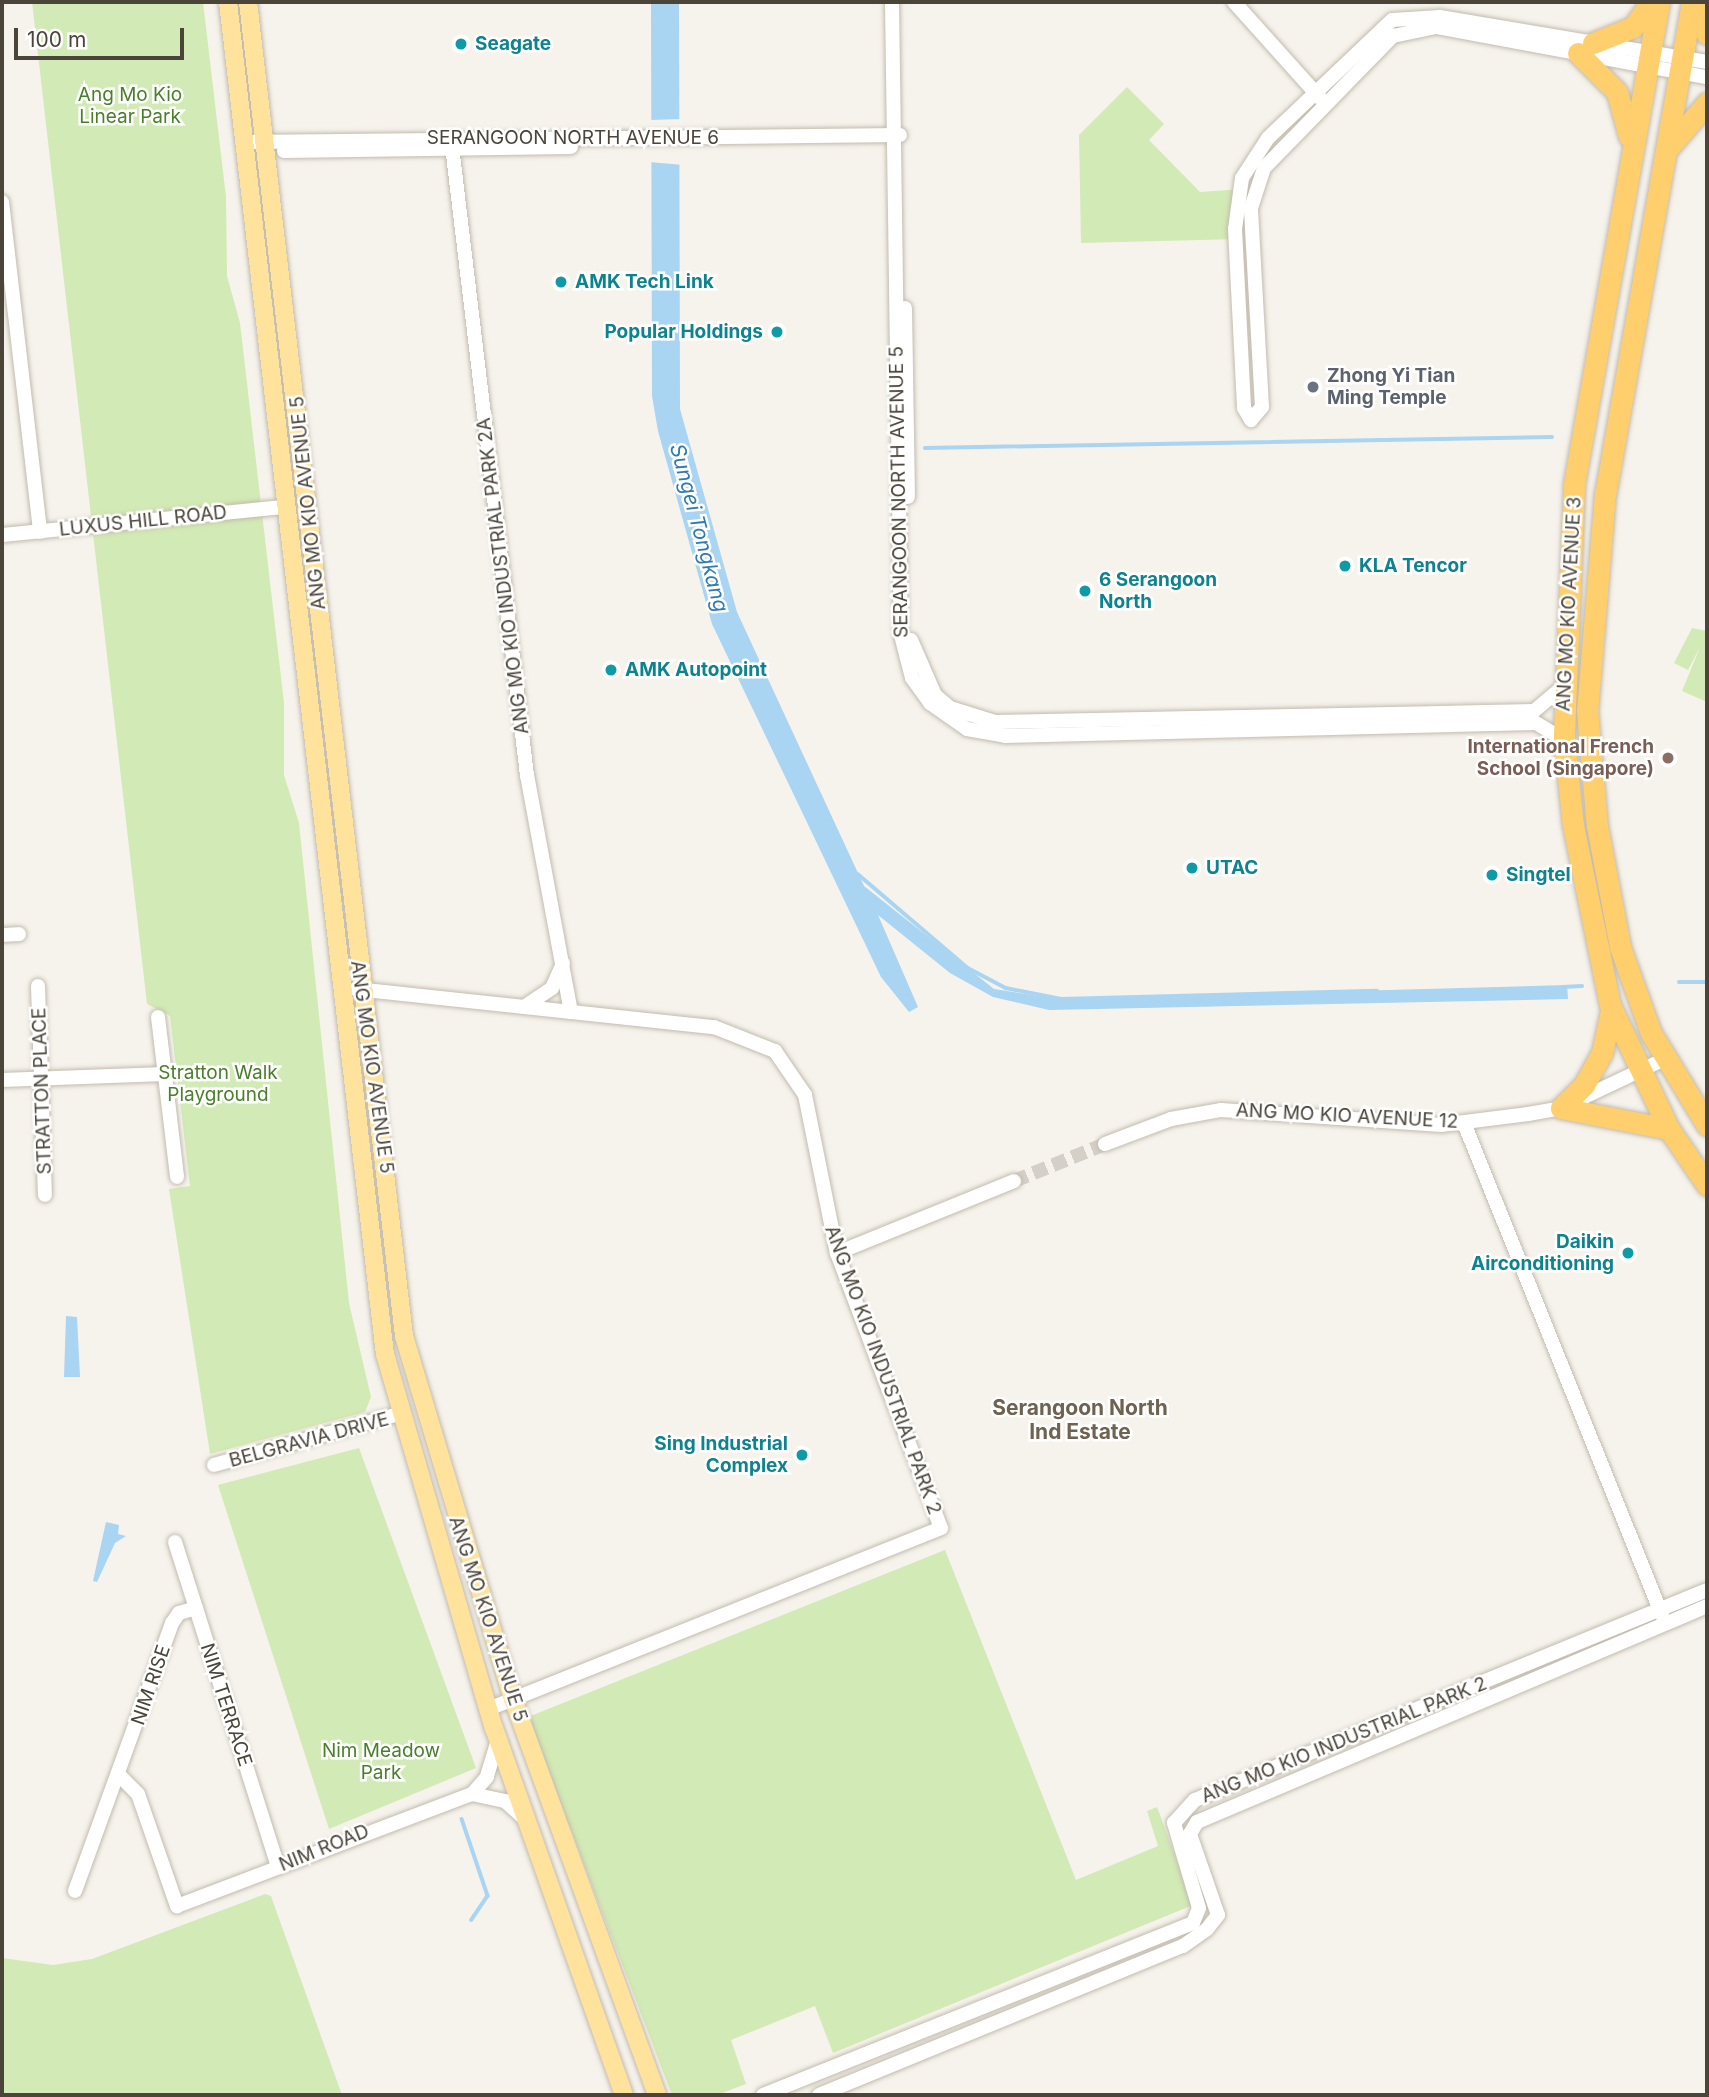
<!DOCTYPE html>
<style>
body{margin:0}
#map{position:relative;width:1709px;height:2097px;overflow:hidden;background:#f6f3ec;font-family:Inter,sans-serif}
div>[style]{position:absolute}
.green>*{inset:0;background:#d2eab5}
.water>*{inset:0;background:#a9d4f2}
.pier>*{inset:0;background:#f6f3ec}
.stream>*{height:3.5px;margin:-1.75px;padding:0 1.75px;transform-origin:1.75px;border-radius:1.75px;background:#a9d4f2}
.minor-tunnel>*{height:14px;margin-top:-7px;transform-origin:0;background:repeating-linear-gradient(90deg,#d4d0c8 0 14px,transparent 0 21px)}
.roads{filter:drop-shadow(0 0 2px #c2bbae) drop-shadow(0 0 2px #c2bbae)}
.minor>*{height:14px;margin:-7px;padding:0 7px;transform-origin:7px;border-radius:7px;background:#fff}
.major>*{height:18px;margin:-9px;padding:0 9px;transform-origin:9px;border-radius:9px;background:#ffe39c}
.highway>*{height:21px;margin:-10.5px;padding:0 10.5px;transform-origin:10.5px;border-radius:10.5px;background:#ffcf6e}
.dots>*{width:19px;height:19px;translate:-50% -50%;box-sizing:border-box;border:4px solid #fff;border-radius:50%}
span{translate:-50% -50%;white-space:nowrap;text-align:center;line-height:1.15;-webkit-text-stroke:5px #fff;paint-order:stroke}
.culture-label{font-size:19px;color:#0d838f;font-weight:700}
.left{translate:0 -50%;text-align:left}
.right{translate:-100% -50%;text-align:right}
.park-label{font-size:19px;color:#4a7f2a}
.street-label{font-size:19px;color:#4b4439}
.worship-label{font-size:19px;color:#5b616d;font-weight:700}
.education-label{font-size:19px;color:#785e54;font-weight:700}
.water-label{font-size:21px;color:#2e7ab2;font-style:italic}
.neighbourhood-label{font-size:21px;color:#6e6250;font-weight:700}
.frame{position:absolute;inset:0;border:4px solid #4b4439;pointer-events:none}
.scale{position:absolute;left:14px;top:28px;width:170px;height:32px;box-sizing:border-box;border:4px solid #4b4439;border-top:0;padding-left:9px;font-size:21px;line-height:24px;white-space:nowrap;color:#4b4439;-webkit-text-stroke:5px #fff;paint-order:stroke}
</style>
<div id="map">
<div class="green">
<i style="clip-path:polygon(32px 2px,203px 2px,226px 197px,227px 276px,240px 323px,284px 703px,284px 775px,299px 823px,349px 1303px,371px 1397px,365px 1412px,210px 1454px,169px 1189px,190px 1186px,170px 1016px,147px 1004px)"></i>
<i style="clip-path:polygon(1127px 87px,1164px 124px,1149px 140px,1200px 192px,1244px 189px,1240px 239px,1081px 243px,1079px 135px)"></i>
<i style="clip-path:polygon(1692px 628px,1707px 631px,1707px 702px,1682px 691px,1700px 647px,1688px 670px,1674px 663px)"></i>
<i style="clip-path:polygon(359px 1448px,476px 1768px,329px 1829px,218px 1485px)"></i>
<i style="clip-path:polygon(945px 1550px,1076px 1880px,1158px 1846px,1147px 1811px,1157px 1807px,1193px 1905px,833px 2053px,815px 2006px,731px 2040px,746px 2084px,717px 2095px,672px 2095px,528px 1717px)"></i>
<i style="clip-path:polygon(265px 1894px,271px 1896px,342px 2095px,2px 2095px,2px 1958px,53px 1965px,92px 1959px)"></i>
</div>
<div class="water">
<i style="clip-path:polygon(651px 2px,679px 2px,680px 409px,737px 612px,864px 886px,994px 989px,1057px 999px,1567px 985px,1568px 999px,1049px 1010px,993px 997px,950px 973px,878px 915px,918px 1007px,909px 1012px,881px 977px,712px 624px,658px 431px,652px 396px)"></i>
<i style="clip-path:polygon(66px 1316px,77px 1317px,80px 1377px,64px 1377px)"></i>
<i style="clip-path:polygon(106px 1522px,119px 1525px,118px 1534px,126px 1536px,115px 1543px,97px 1582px,93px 1581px)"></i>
</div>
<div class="pier">
<i style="clip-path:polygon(684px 119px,684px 165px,649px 162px,649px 120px)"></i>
</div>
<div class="stream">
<i style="left:925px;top:448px;width:627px;rotate:-1.01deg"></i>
<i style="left:858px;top:874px;width:145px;rotate:40.5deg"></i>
<i style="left:968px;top:968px;width:43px;rotate:27.8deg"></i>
<i style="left:1006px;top:988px;width:56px;rotate:11.3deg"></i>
<i style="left:1061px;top:999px;width:316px;rotate:-1.5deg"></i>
<i style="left:1679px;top:982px;width:28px"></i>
<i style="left:1563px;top:987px;width:19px;rotate:-3deg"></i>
<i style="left:462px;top:1819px;width:81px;rotate:71.3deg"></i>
<i style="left:488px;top:1896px;width:29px;rotate:124deg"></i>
</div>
<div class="minor-tunnel">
<i style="left:1014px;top:1181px;width:98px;rotate:-22.1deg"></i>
</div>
<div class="roads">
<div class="minor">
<i style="left:892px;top:2px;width:633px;rotate:89.19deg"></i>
<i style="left:901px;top:635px;width:44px;rotate:75.7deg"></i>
<i style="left:912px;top:678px;width:31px;rotate:54deg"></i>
<i style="left:930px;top:703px;width:45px;rotate:35.1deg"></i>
<i style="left:967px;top:729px;width:39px;rotate:10deg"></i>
<i style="left:1005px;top:736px;width:531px;rotate:-1.4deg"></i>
<i style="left:1536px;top:723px;width:33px;rotate:31deg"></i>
<i style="left:1234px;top:2px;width:130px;rotate:48.1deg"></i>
<i style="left:1707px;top:62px;width:271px;rotate:-170.4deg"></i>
<i style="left:1440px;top:17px;width:48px;rotate:176.4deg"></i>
<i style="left:1392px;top:20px;width:171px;rotate:136.4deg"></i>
<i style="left:1268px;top:138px;width:48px;rotate:123deg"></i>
<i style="left:1242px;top:178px;width:51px;rotate:97.8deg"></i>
<i style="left:1235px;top:229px;width:179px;rotate:87.1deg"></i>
<i style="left:1244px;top:408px;width:14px;rotate:60deg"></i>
<i style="left:1251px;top:420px;width:17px;rotate:-50deg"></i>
<i style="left:1262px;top:407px;width:199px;rotate:-93.2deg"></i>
<i style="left:1251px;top:208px;width:42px;rotate:-72deg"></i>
<i style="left:1264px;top:168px;width:185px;rotate:-45.7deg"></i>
<i style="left:1393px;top:36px;width:44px;rotate:-11.8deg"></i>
<i style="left:1436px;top:27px;width:276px;rotate:10.5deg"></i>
<i style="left:451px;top:138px;width:642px;rotate:83.2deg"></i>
<i style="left:527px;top:775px;width:241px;rotate:79.5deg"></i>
<i style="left:245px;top:142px;width:655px;rotate:-0.61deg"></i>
<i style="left:284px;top:151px;width:287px;rotate:-0.8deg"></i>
<i style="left:2px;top:202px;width:332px;rotate:83.4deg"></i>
<i style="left:905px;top:308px;width:189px;rotate:89.1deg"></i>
<i style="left:2px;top:535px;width:283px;rotate:-5.7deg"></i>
<i style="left:911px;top:640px;width:60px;rotate:66.4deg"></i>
<i style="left:935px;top:695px;width:20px;rotate:41deg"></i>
<i style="left:950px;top:708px;width:47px;rotate:17.3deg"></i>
<i style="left:995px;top:722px;width:539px;rotate:-1.17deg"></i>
<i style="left:1534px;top:711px;width:38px;rotate:-40deg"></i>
<i style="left:2px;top:935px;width:17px;rotate:-3deg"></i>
<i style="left:38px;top:986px;width:209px;rotate:88.1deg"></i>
<i style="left:356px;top:989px;width:360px;rotate:6.1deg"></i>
<i style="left:714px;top:1027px;width:66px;rotate:21.5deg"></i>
<i style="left:775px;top:1051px;width:53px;rotate:55.7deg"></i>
<i style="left:805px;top:1095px;width:161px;rotate:78.6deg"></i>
<i style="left:837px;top:1253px;width:294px;rotate:69.3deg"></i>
<i style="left:941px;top:1528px;width:488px;rotate:158.2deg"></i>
<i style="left:524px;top:1007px;width:34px;rotate:-34deg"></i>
<i style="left:552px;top:988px;width:27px;rotate:-66deg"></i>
<i style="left:158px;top:1017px;width:161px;rotate:83.2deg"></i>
<i style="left:2px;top:1080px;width:163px;rotate:-2.1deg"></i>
<i style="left:1464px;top:1123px;width:530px;rotate:68.08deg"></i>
<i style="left:1105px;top:1144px;width:71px;rotate:-20.7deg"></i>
<i style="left:1171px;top:1119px;width:51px;rotate:-10.2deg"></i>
<i style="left:1221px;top:1110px;width:221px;rotate:3.9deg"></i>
<i style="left:1441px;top:1125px;width:88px;rotate:-7.2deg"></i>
<i style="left:1528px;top:1114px;width:34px;rotate:-10deg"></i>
<i style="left:1561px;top:1108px;width:117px;rotate:-25.3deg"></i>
<i style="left:837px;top:1253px;width:191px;rotate:-22.1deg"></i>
<i style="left:214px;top:1465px;width:196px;rotate:-15.4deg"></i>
<i style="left:175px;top:1542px;width:341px;rotate:72.4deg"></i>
<i style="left:498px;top:1740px;width:39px;rotate:107deg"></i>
<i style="left:487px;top:1777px;width:23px;rotate:131deg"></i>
<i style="left:472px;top:1794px;width:34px;rotate:12deg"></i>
<i style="left:505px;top:1801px;width:25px;rotate:42deg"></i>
<i style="left:120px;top:1776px;width:25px;rotate:45deg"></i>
<i style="left:138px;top:1794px;width:119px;rotate:70.8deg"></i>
<i style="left:177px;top:1906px;width:316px;rotate:-20.8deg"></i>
<i style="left:75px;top:1891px;width:285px;rotate:-70.1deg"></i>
<i style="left:172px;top:1623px;width:12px;rotate:-55deg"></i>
<i style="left:179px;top:1613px;width:18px;rotate:-16deg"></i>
<i style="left:763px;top:2095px;width:463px;rotate:-21.8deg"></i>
<i style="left:1193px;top:1923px;width:16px;rotate:-68deg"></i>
<i style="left:1199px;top:1908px;width:89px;rotate:-106.4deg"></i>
<i style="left:1174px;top:1823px;width:31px;rotate:-48deg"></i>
<i style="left:1195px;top:1800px;width:553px;rotate:-22.3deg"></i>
<i style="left:819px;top:2095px;width:393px;rotate:-22.3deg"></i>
<i style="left:1183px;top:1946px;width:29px;rotate:-35deg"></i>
<i style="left:1207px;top:1929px;width:18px;rotate:-52deg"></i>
<i style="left:1218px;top:1915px;width:86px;rotate:-109.1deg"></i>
<i style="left:1190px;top:1834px;width:14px;rotate:-60deg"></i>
<i style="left:1197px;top:1822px;width:554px;rotate:-22.95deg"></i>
</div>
<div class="major">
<i style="left:228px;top:2px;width:1361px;rotate:83.38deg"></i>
<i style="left:385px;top:1354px;width:390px;rotate:73.8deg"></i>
<i style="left:494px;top:1728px;width:389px;rotate:70.5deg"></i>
<i style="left:248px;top:2px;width:1343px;rotate:83.33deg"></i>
<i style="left:404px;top:1336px;width:379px;rotate:73.3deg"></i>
<i style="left:513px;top:1699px;width:421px;rotate:70deg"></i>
</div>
<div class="highway">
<i style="left:1659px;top:2px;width:491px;rotate:100deg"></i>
<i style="left:1574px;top:486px;width:254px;rotate:92.3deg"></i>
<i style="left:1564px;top:740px;width:85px;rotate:84deg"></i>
<i style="left:1573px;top:825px;width:184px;rotate:78.4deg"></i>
<i style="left:1610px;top:1005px;width:137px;rotate:64.6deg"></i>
<i style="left:1669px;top:1129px;width:68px;rotate:55.8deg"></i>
<i style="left:1692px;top:2px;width:499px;rotate:100deg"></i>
<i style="left:1605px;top:493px;width:218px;rotate:94.7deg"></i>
<i style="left:1587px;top:710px;width:116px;rotate:85.1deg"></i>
<i style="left:1597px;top:826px;width:123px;rotate:79.2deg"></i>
<i style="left:1620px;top:947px;width:91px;rotate:70.2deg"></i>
<i style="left:1651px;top:1033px;width:108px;rotate:58.7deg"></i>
<i style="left:1699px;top:2px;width:33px;rotate:76deg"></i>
<i style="left:1593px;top:43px;width:43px;rotate:-21.8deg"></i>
<i style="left:1633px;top:27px;width:31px;rotate:-54deg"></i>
<i style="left:1578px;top:53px;width:55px;rotate:45deg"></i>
<i style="left:1617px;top:92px;width:46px;rotate:74.7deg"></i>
<i style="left:1669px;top:147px;width:58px;rotate:-49.2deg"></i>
<i style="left:1561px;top:1108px;width:33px;rotate:-45deg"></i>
<i style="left:1584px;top:1085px;width:37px;rotate:-61deg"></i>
<i style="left:1602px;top:1053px;width:40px;rotate:-78deg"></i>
<i style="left:1561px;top:1108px;width:110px;rotate:11deg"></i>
</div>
</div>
<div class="dots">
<i style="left:461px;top:44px;background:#0f9aa8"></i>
<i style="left:561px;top:282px;background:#0f9aa8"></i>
<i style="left:777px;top:332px;background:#0f9aa8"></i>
<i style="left:1313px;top:387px;background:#6b7280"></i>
<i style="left:1345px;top:566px;background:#0f9aa8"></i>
<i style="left:1085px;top:591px;background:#0f9aa8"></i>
<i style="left:611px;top:670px;background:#0f9aa8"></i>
<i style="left:1668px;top:758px;background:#8d6e63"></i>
<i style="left:1192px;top:868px;background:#0f9aa8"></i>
<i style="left:1492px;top:875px;background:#0f9aa8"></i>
<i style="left:1628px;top:1253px;background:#0f9aa8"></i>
<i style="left:802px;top:1455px;background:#0f9aa8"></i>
</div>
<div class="culture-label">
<span class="left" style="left:475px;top:44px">Seagate</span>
<span class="left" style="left:575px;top:282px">AMK Tech Link</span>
<span class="right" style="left:763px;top:332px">Popular Holdings</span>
<span class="left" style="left:1359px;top:566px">KLA Tencor</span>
<span class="left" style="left:1099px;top:591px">6 Serangoon<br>North</span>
<span class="left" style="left:625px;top:670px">AMK Autopoint</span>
<span class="left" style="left:1206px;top:868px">UTAC</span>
<span class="left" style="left:1506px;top:875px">Singtel</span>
<span class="right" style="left:1614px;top:1253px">Daikin<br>Airconditioning</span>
<span class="right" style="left:788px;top:1455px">Sing Industrial<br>Complex</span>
</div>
<div class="park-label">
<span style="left:130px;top:106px">Ang Mo Kio<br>Linear Park</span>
<span style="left:218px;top:1084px">Stratton Walk<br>Playground</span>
<span style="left:381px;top:1762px">Nim Meadow<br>Park</span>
</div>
<div class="street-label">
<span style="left:573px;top:138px">SERANGOON NORTH AVENUE 6</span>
<span style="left:899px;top:492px;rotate:-91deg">SERANGOON NORTH AVENUE 5</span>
<span style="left:308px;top:503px;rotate:-96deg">ANG MO KIO AVENUE 5</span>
<span style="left:143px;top:521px;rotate:-6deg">LUXUS HILL ROAD</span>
<span style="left:503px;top:576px;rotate:-97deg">ANG MO KIO INDUSTRIAL PARK 2A</span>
<span style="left:1569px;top:604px;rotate:-87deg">ANG MO KIO AVENUE 3</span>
<span style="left:372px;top:1067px;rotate:82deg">ANG MO KIO AVENUE 5</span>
<span style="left:42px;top:1091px;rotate:-92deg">STRATTON PLACE</span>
<span style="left:1347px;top:1116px;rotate:3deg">ANG MO KIO AVENUE 12</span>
<span style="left:883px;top:1370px;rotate:70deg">ANG MO KIO INDUSTRIAL PARK 2</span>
<span style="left:309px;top:1440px;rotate:-15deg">BELGRAVIA DRIVE</span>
<span style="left:488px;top:1619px;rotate:72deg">ANG MO KIO AVENUE 5</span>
<span style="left:151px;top:1685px;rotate:-71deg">NIM RISE</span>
<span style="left:226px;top:1705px;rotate:72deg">NIM TERRACE</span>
<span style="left:1344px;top:1740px;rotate:-22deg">ANG MO KIO INDUSTRIAL PARK 2</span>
<span style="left:324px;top:1848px;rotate:-22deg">NIM ROAD</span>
</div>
<div class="worship-label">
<span class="left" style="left:1327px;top:387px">Zhong Yi Tian<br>Ming Temple</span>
</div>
<div class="education-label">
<span class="right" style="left:1654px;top:758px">International French<br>School (Singapore)</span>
</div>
<div class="water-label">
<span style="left:699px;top:528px;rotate:75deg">Sungei Tongkang</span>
</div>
<div class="neighbourhood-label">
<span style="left:1080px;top:1420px">Serangoon North<br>Ind Estate</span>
</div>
<div class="frame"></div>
<div class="scale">100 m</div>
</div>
